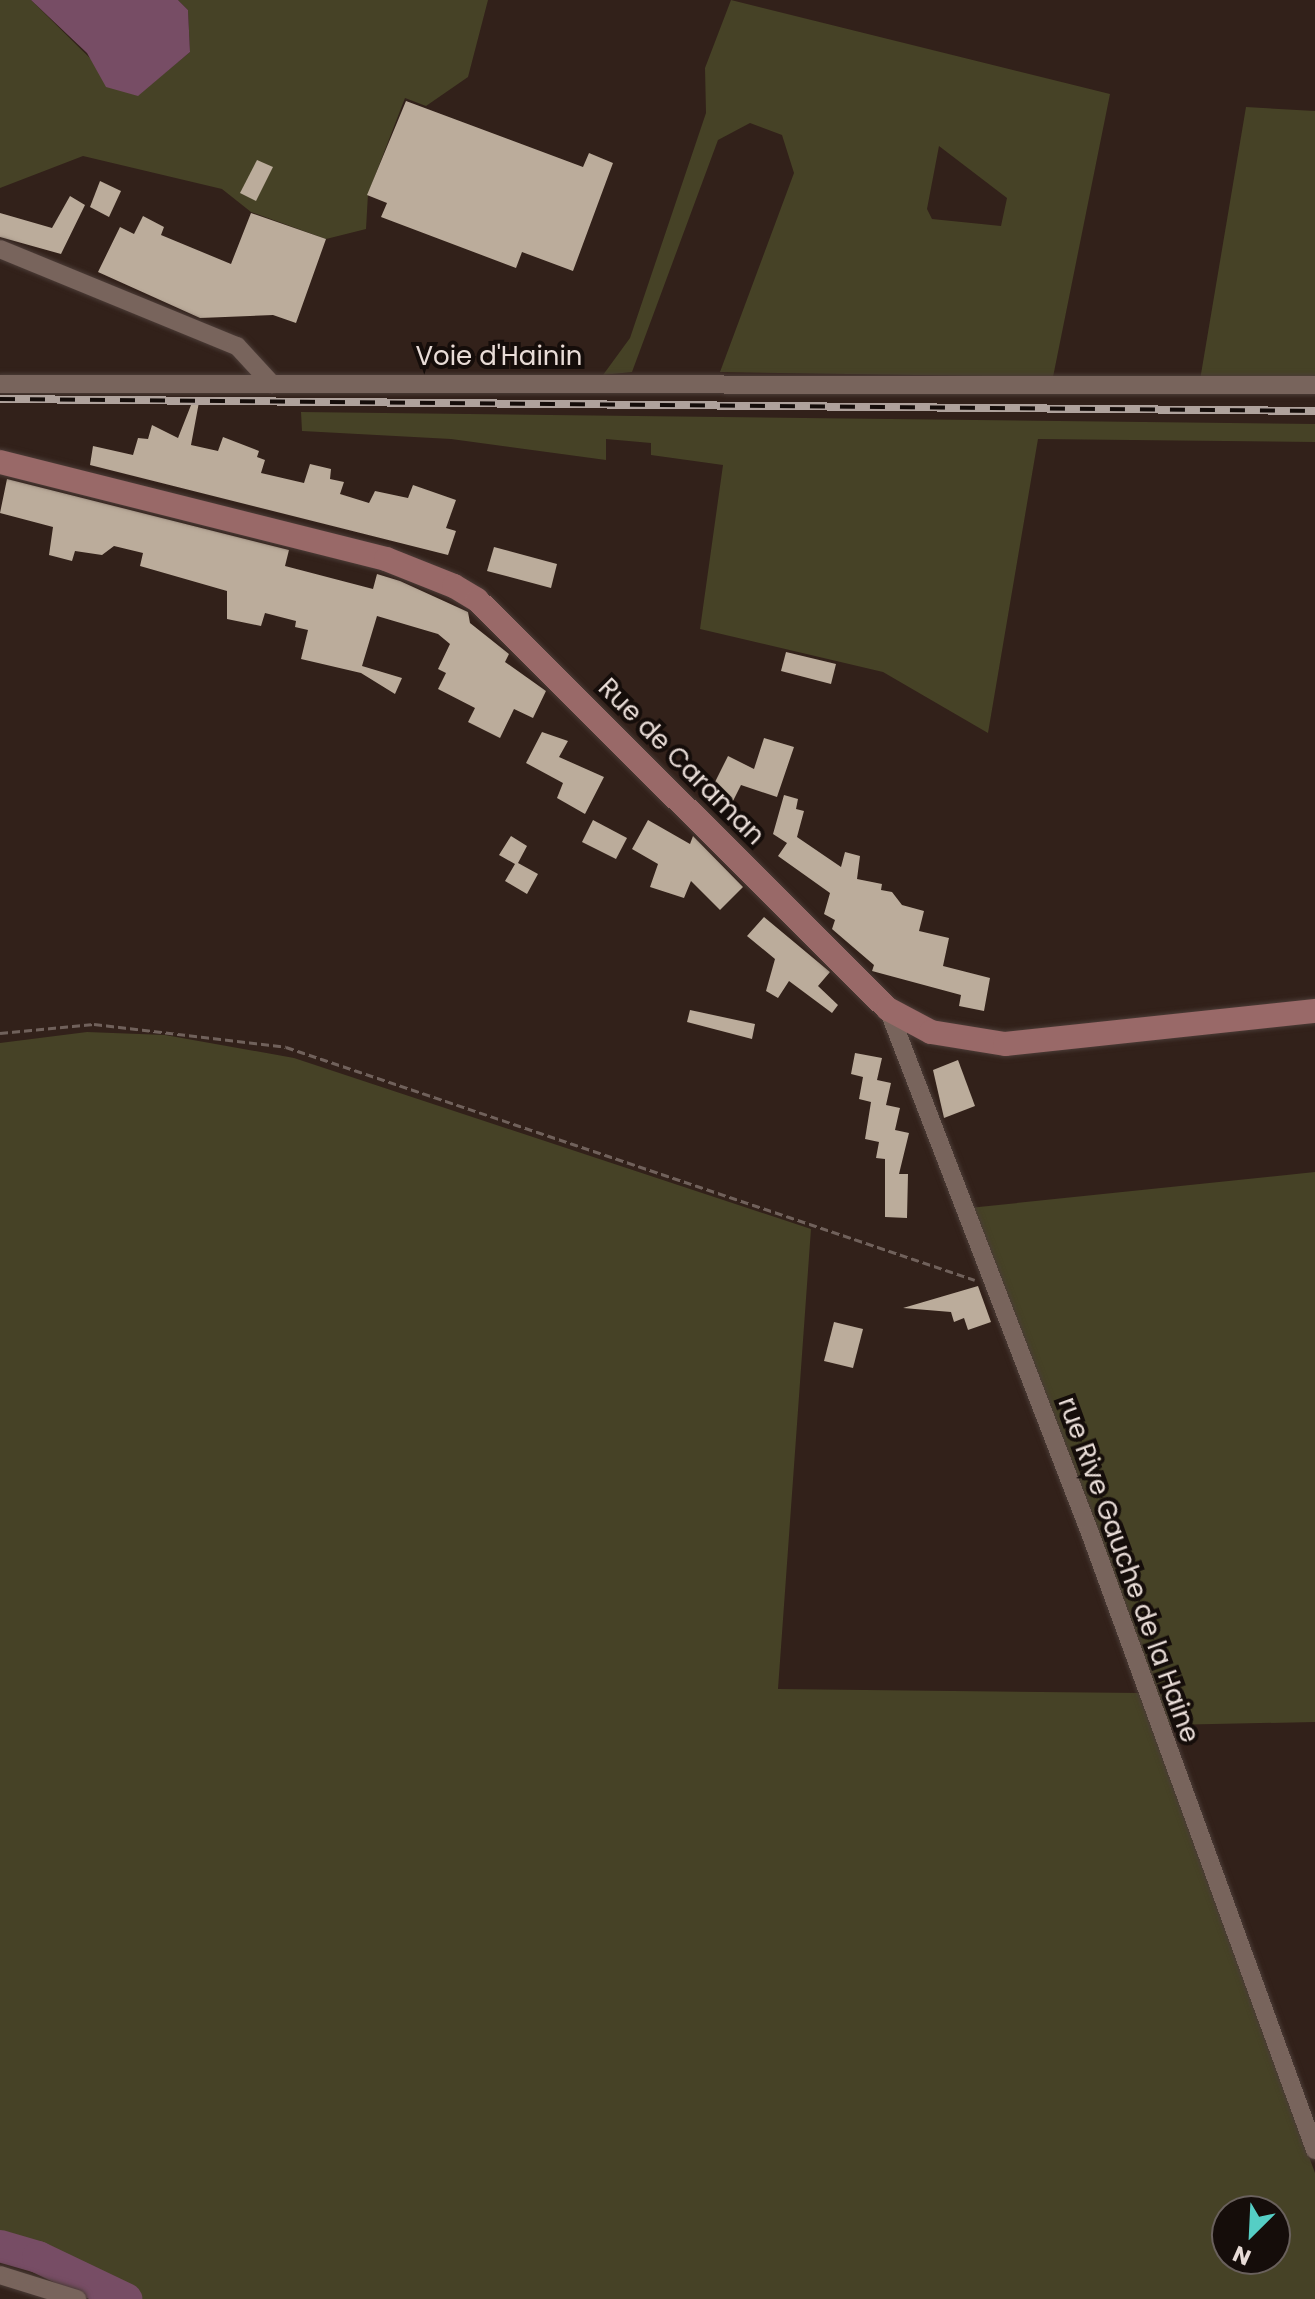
<!DOCTYPE html>
<style>
body{margin:0}
#map{position:relative;width:1315px;height:2299px;overflow:hidden;background:#32211a;font-family:Poppins,sans-serif}
div>[style]{position:absolute}
.green>*{inset:0;background:#464226}
.water>*{inset:0;background:#774d65}
.river>*{height:32px;margin:-16px;padding:0 16px;transform-origin:16px;border-radius:16px;background:#774d65}
.building>*{inset:0;background:#bbac9b}
.path>*{height:3px;margin-top:-1.5px;transform-origin:0;background:repeating-linear-gradient(90deg,#70615b 0 8px,transparent 0 12px)}
.roads{filter:drop-shadow(0 0 2px #4b3c37) drop-shadow(0 0 2px #4b3c37)}
.street>*{height:18px;margin:-9px;padding:0 9px;transform-origin:9px;border-radius:9px;background:#78645c}
.secondary>*{height:24px;margin:-12px;padding:0 12px;transform-origin:12px;border-radius:12px;background:#996968}
.rail>*{height:8px;margin-top:-4px;transform-origin:0;background:repeating-linear-gradient(90deg,#150d0a 0 15px,#afa29c 0 30px);box-sizing:border-box;border-block:2px solid #afa29c}
span{translate:-50% -50%;white-space:nowrap;text-align:center;line-height:1.15;-webkit-text-stroke:8px #150d0a;paint-order:stroke}
.street-label{font-size:26px;color:#e8dcd7}
.north{position:absolute;left:1211px;top:2195px;width:80px;height:80px;box-sizing:border-box;background:#150d0a;border:2px solid #69605c;border-radius:50%;rotate:204deg;font-size:22px;font-weight:700;line-height:32px;text-align:center;color:#e8dcd7}
.north::after{content:'';display:block;margin:auto;width:28px;height:36px;background:#55cec5;clip-path:polygon(50% 0,100% 100%,50% 72%,0 100%)}
</style>
<div id="map">
<div class="green">
<i style="clip-path:polygon(0 0,31px 0,103px 71px,138px 95px,190px 52px,188px 10px,178px 0,488px 0,468px 77px,426px 106px,405px 98px,368px 194px,366px 229px,326px 239px,251px 212px,222px 189px,83px 156px,0 188px)"></i>
<i style="clip-path:polygon(evenodd,731px 0,1110px 94px,1053px 377px,720px 372px,794px 173px,782px 135px,750px 123px,718px 140px,632px 372px,603px 375px,630px 338px,706px 113px,705px 68px,731px 0,939px 146px,1007px 198px,1001px 226px,932px 219px,927px 209px,939px 146px)"></i>
<i style="clip-path:polygon(1246px 107px,1315px 111px,1315px 380px,1200px 380px)"></i>
<i style="clip-path:polygon(301px 412px,1315px 424px,1315px 442px,1038px 439px,988px 733px,883px 672px,700px 629px,723px 465px,651px 455px,651px 443px,606px 439px,606px 460px,451px 439px,302px 431px)"></i>
<i style="clip-path:polygon(evenodd,87px 1032px,165px 1035px,294px 1058px,811px 1229px,778px 1689px,1140px 1693px,1315px 2173px,1315px 2299px,143px 2299px,43px 2248px,0 2237px,0 1043px,87px 1032px,1227px 2211px,1275px 2211px,1275px 2259px,1227px 2259px,1227px 2211px)"></i>
<i style="clip-path:polygon(1315px 1172px,1315px 1722px,1166px 1725px,969px 1208px)"></i>
</div>
<div class="water">
<i style="clip-path:polygon(31px 0,178px 0,188px 10px,190px 52px,138px 96px,106px 87px,87px 53px)"></i>
</div>
<div class="river">
<i style="left:0;top:2246px;width:40px;rotate:16deg"></i>
<i style="left:38px;top:2257px;width:98px;rotate:25.5deg"></i>
</div>
<div class="building">
<i style="clip-path:polygon(406px 101px,583px 167px,589px 153px,613px 163px,573px 271px,522px 252px,516px 268px,381px 217px,387px 203px,367px 195px)"></i>
<i style="clip-path:polygon(257px 160px,273px 167px,256px 201px,240px 193px)"></i>
<i style="clip-path:polygon(100px 181px,121px 191px,109px 217px,90px 207px)"></i>
<i style="clip-path:polygon(70px 196px,85px 205px,61px 254px,0 237px,0 213px,52px 228px)"></i>
<i style="clip-path:polygon(251px 213px,326px 239px,296px 323px,273px 315px,200px 318px,98px 272px,120px 227px,134px 234px,143px 216px,164px 227px,161px 235px,231px 264px)"></i>
<i style="clip-path:polygon(193px 400px,199px 402px,191px 445px,218px 451px,223px 437px,259px 451px,257px 457px,265px 460px,261px 473px,304px 483px,310px 464px,331px 469px,330px 479px,344px 482px,340px 494px,369px 503px,375px 491px,408px 498px,413px 485px,456px 500px,446px 528px,456px 531px,448px 555px,90px 465px,93px 446px,133px 455px,138px 438px,148px 439px,152px 425px,178px 438px)"></i>
<i style="clip-path:polygon(7px 479px,289px 550px,285px 566px,373px 589px,377px 574px,400px 581px,468px 612px,470px 623px,509px 654px,505px 662px,546px 691px,533px 718px,514px 709px,500px 738px,468px 722px,475px 708px,438px 689px,446px 673px,438px 669px,450px 644px,438px 634px,377px 616px,362px 666px,402px 678px,395px 694px,361px 673px,301px 659px,308px 630px,295px 627px,296px 621px,265px 613px,261px 626px,227px 619px,227px 591px,140px 566px,143px 553px,114px 546px,102px 555px,75px 551px,72px 561px,49px 555px,53px 527px,0 513px)"></i>
<i style="clip-path:polygon(494px 547px,557px 564px,551px 588px,487px 571px)"></i>
<i style="clip-path:polygon(786px 652px,836px 664px,831px 684px,781px 671px)"></i>
<i style="clip-path:polygon(542px 732px,568px 741px,559px 757px,604px 777px,585px 814px,557px 798px,563px 783px,526px 763px)"></i>
<i style="clip-path:polygon(764px 738px,794px 747px,777px 797px,741px 785px,730px 807px,711px 790px,728px 756px,754px 769px)"></i>
<i style="clip-path:polygon(784px 795px,798px 799px,796px 809px,804px 811px,797px 837px,841px 867px,845px 852px,860px 856px,857px 879px,882px 884px,881px 890px,892px 892px,902px 905px,924px 911px,919px 931px,949px 938px,943px 966px,990px 978px,984px 1011px,959px 1006px,961px 995px,872px 971px,874px 965px,832px 929px,835px 920px,824px 914px,830px 893px,778px 856px,787px 843px,773px 834px)"></i>
<i style="clip-path:polygon(593px 820px,627px 838px,616px 859px,582px 842px)"></i>
<i style="clip-path:polygon(648px 820px,690px 844px,693px 836px,743px 887px,720px 910px,691px 881px,684px 898px,650px 887px,658px 864px,632px 849px)"></i>
<i style="clip-path:polygon(511px 836px,527px 846px,518px 863px,538px 874px,527px 894px,505px 881px,515px 864px,499px 855px)"></i>
<i style="clip-path:polygon(764px 917px,830px 972px,818px 986px,838px 1005px,832px 1013px,789px 981px,778px 998px,766px 991px,775px 959px,747px 936px)"></i>
<i style="clip-path:polygon(690px 1010px,755px 1024px,752px 1039px,687px 1022px)"></i>
<i style="clip-path:polygon(855px 1053px,882px 1058px,877px 1080px,891px 1083px,886px 1105px,900px 1108px,895px 1130px,909px 1133px,899px 1174px,908px 1174px,907px 1218px,885px 1217px,885px 1159px,876px 1158px,879px 1142px,865px 1139px,871px 1102px,859px 1099px,863px 1077px,851px 1074px)"></i>
<i style="clip-path:polygon(958px 1060px,975px 1106px,944px 1118px,933px 1070px)"></i>
<i style="clip-path:polygon(978px 1286px,991px 1322px,968px 1330px,964px 1318px,954px 1322px,951px 1312px,903px 1308px)"></i>
<i style="clip-path:polygon(834px 1322px,863px 1329px,853px 1368px,824px 1361px)"></i>
</div>
<div class="path">
<i style="left:0;top:1033px;width:94px;rotate:-5.5deg"></i>
<i style="left:94px;top:1024px;width:193px;rotate:6.8deg"></i>
<i style="left:286px;top:1047px;width:727px;rotate:18.68deg"></i>
</div>
<div class="roads">
<div class="street">
<i style="left:0;top:249px;width:256px;rotate:22.3deg"></i>
<i style="left:237px;top:346px;width:52px;rotate:47.4deg"></i>
<i style="left:0;top:384px;width:1315px;rotate:0.04deg"></i>
<i style="left:888px;top:1009px;width:562px;rotate:68.92deg"></i>
<i style="left:1090px;top:1533px;width:657px;rotate:69.96deg"></i>
<i style="left:0;top:2275px;width:81px;rotate:17.3deg"></i>
</div>
<div class="secondary">
<i style="left:0;top:462px;width:398px;rotate:14.1deg"></i>
<i style="left:386px;top:559px;width:73px;rotate:21.7deg"></i>
<i style="left:454px;top:586px;width:27px;rotate:31deg"></i>
<i style="left:477px;top:600px;width:580px;rotate:44.86deg"></i>
<i style="left:888px;top:1009px;width:49px;rotate:28.1deg"></i>
<i style="left:931px;top:1032px;width:75px;rotate:9.2deg"></i>
<i style="left:1005px;top:1044px;width:312px;rotate:-6.1deg"></i>
</div>
</div>
<div class="rail">
<i style="left:0;top:399px;width:1315px;rotate:0.52deg"></i>
</div>
<div class="street-label">
<span style="left:499px;top:357px">Voie d'Hainin</span>
<span style="left:681px;top:762px;rotate:45deg">Rue de Caraman</span>
<span style="left:1128px;top:1570px;rotate:70deg">rue Rive Gauche de la Haine</span>
</div>
<div class="north">N</div>
</div>
